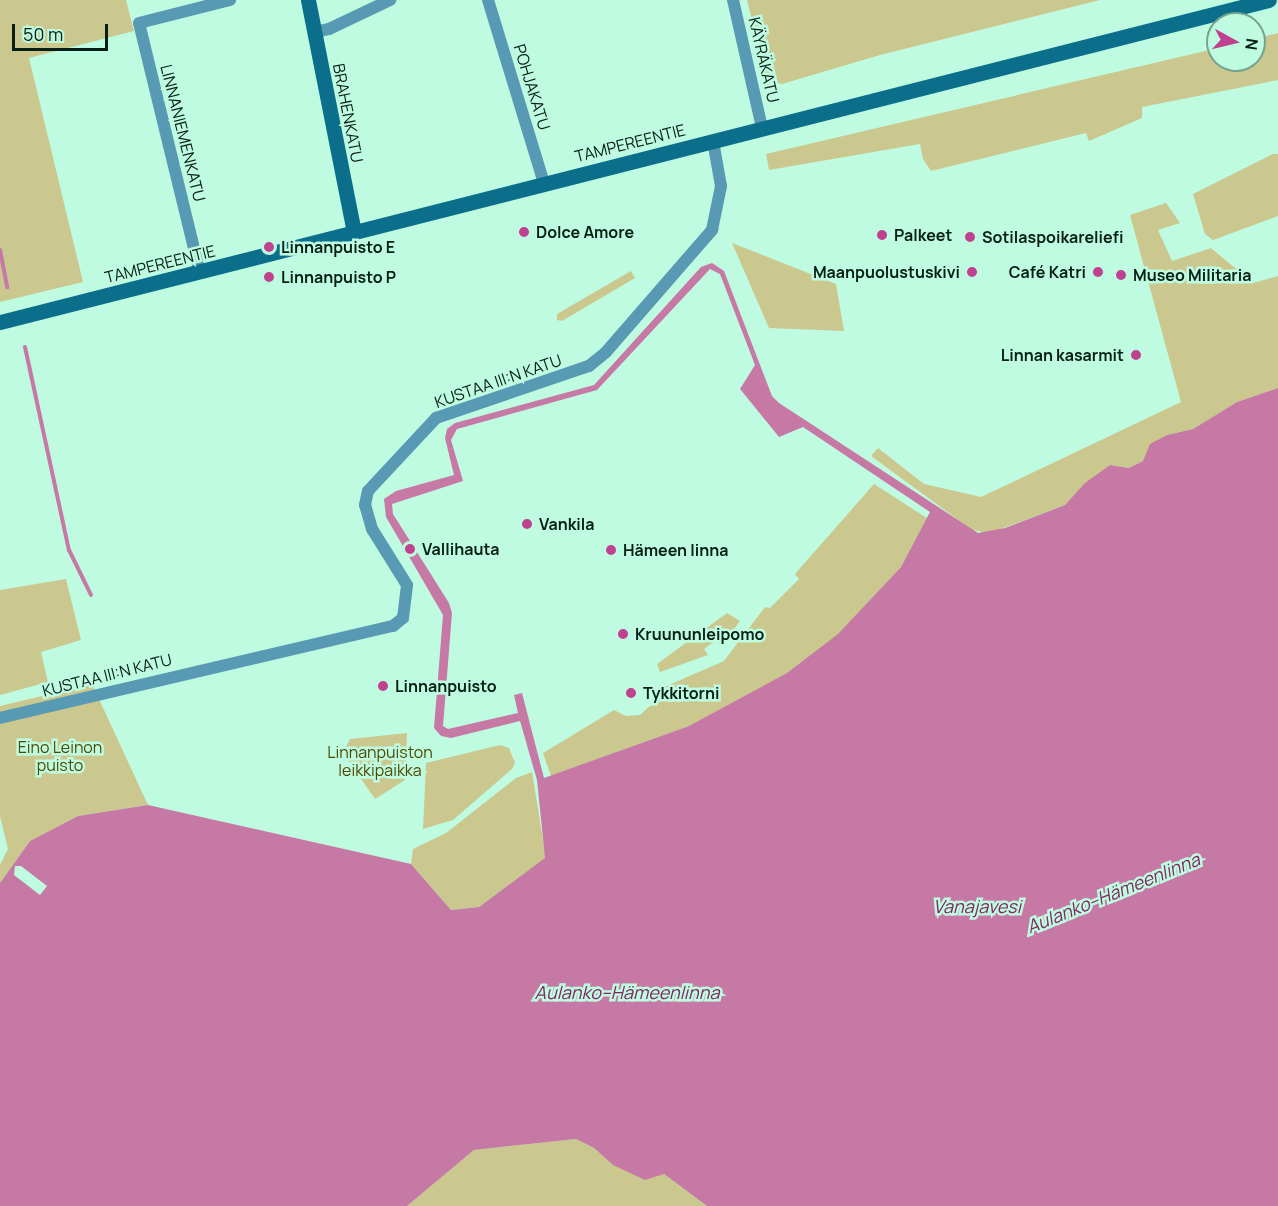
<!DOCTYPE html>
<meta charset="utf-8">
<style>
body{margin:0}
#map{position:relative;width:1278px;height:1206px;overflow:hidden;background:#bffbe0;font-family:Manrope,sans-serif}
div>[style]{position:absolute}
.green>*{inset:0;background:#cbc88f}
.water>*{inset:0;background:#c779a5}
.pier>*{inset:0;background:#bffbe0}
.stream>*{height:4px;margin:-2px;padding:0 2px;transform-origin:2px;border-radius:2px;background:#c779a5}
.minor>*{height:12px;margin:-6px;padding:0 6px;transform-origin:6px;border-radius:6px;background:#589ab3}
.secondary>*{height:15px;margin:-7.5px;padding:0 7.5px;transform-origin:7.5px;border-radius:7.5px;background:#0b6f8c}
.dots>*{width:16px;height:16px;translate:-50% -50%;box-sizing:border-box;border:3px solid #bffbe0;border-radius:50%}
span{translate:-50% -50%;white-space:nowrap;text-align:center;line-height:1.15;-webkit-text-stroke:5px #bffbe0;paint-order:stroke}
.street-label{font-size:16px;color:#071f16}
.poi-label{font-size:16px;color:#071f16;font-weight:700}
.left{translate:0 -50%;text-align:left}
.right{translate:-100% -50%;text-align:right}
.park-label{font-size:16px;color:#4f4a02}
.water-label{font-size:18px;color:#832761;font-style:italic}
.north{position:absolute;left:1206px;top:12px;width:60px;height:60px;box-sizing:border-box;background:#bffbe0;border:2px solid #75a38f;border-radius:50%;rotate:98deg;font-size:16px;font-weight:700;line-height:24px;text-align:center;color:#071f16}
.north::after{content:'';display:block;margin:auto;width:21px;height:27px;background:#bf4190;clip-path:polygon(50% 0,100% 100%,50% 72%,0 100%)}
.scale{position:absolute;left:12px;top:24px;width:96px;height:27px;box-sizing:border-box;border:3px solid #071f16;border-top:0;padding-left:8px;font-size:18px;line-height:21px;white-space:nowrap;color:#071f16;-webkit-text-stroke:4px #bffbe0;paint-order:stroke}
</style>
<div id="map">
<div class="green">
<i style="clip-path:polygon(0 0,126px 0,134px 31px,29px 58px,83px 282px,0 302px)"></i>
<i style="clip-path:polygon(747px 0,1100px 0,880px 55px,782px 84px,767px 80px)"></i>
<i style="clip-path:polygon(1278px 33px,1278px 80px,1142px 107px,1142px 118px,1089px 141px,1086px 133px,931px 171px,923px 159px,920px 144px,769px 170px,766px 154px,1218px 48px,1218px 60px,1254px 60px,1254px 39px)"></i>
<i style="clip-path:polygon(1273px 154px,1278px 154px,1278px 216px,1213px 240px,1205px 234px,1193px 194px)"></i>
<i style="clip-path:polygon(1166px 203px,1180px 223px,1158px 230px,1172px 261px,1211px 248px,1253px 283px,1278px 276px,1278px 388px,1237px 402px,1193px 429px,1167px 435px,1151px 444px,1143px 461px,1129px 468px,1110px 465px,1065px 505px,990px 533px,972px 530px,871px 456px,878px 448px,924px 484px,981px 497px,1181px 402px,1130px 215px)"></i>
<i style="clip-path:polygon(732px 243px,836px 284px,844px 331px,769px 328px)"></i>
<i style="clip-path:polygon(631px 271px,635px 278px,562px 321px,557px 320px,557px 314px)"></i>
<i style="clip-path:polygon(874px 484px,927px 518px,901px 567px,838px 635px,787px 673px,740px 701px,689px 726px,551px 776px,543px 753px,614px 710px,626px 716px,640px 715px,651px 705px,655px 691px,724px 661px,765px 607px,770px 608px,799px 579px,795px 574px)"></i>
<i style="clip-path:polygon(66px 579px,81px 640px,41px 652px,48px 682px,0 695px,0 590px)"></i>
<i style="clip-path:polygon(727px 613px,740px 621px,721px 647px,716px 640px,704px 649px,708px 655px,660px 672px,657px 664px)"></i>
<i style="clip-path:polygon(92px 684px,148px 805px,78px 816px,30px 841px,0 883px,0 865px,8px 849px,0 816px,0 706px)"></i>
<i style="clip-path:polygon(407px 733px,405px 780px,375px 799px,343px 753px,350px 739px)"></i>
<i style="clip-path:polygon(500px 745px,509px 748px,515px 763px,512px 769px,453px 820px,423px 829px,426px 763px)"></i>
<i style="clip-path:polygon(532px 772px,546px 858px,479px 907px,451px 910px,411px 864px,413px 849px,446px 833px,516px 778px)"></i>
<i style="clip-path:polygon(576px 1139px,594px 1148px,613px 1165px,664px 1174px,707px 1206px,407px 1206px,474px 1150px)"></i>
</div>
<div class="water">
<i style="clip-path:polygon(evenodd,712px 263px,724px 271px,772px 396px,779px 403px,978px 533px,1005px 528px,1065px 505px,1085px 483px,1110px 465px,1129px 468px,1143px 461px,1150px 444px,1167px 435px,1193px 429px,1237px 402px,1278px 388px,1278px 1206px,707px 1206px,664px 1174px,645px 1180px,613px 1165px,594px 1148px,576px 1139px,474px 1150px,407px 1206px,0 1206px,0 883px,30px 841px,78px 816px,148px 805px,411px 864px,451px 910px,479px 907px,545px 858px,537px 780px,520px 721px,451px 738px,441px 736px,434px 728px,443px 615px,386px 517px,384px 499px,396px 491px,454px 475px,445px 438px,447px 429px,455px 423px,594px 385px,701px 267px,712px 263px,710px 269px,720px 274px,755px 365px,740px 389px,779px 437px,803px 427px,930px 512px,901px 567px,838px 634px,787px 673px,689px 726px,544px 778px,522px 693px,514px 695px,518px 713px,448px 729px,443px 726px,452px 613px,449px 603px,393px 514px,392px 504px,463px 481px,451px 440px,457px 429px,597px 390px,710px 269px)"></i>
</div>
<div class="pier">
<i style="clip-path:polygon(15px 866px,21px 866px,47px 886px,40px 895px,14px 875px)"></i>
</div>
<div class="stream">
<i style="left:0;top:250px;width:38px;rotate:79deg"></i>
<i style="left:25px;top:347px;width:208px;rotate:77.8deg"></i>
<i style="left:69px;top:550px;width:50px;rotate:63.9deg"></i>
</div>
<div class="minor">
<i style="left:488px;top:0;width:191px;rotate:73deg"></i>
<i style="left:733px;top:0;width:131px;rotate:77.2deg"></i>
<i style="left:314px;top:32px;width:15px;rotate:-11deg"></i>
<i style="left:329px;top:29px;width:68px;rotate:-25.4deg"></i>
<i style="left:200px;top:273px;width:257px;rotate:-103.7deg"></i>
<i style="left:139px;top:23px;width:94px;rotate:-14.2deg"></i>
<i style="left:0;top:718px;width:404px;rotate:-13.2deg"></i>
<i style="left:393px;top:626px;width:13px;rotate:-39deg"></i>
<i style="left:403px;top:618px;width:33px;rotate:-83deg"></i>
<i style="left:407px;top:585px;width:66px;rotate:-122deg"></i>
<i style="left:372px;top:529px;width:25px;rotate:-106deg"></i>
<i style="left:365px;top:505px;width:14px;rotate:-78deg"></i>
<i style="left:368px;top:491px;width:100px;rotate:-47deg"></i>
<i style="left:436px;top:418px;width:162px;rotate:-18.8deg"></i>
<i style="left:589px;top:366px;width:22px;rotate:-39deg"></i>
<i style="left:606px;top:352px;width:162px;rotate:-49deg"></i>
<i style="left:712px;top:230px;width:45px;rotate:-78.4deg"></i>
<i style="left:721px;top:186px;width:46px;rotate:-100.1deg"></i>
</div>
<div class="secondary">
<i style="left:308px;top:0;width:237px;rotate:78.8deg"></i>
<i style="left:0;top:322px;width:1309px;rotate:-14.24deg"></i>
</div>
<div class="dots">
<i style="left:524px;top:232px;background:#bf4190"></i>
<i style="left:882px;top:235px;background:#bf4190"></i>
<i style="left:970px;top:237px;background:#bf4190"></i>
<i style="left:269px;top:247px;background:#bf4190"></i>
<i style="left:972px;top:272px;background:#bf4190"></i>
<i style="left:1098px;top:272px;background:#bf4190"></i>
<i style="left:1121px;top:275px;background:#bf4190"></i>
<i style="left:269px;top:277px;background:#bf4190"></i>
<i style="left:1136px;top:355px;background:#bf4190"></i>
<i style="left:527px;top:524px;background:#bf4190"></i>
<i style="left:410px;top:549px;background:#bf4190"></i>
<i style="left:611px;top:550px;background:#bf4190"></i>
<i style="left:623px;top:634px;background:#bf4190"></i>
<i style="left:383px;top:686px;background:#bf4190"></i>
<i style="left:631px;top:693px;background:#bf4190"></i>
</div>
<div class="street-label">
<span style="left:764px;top:60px;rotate:77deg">KÄYRÄKATU</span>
<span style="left:532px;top:87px;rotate:73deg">POHJAKATU</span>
<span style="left:348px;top:113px;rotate:79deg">BRAHENKATU</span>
<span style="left:183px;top:133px;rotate:76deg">LINNANIEMENKATU</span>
<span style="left:630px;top:143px;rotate:-14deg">TAMPEREENTIE</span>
<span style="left:160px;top:264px;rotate:-14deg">TAMPEREENTIE</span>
<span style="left:498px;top:381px;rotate:-19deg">KUSTAA III:N KATU</span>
<span style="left:107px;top:675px;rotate:-14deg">KUSTAA III:N KATU</span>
</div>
<div class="poi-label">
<span class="left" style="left:536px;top:232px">Dolce Amore</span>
<span class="left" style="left:894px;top:235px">Palkeet</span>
<span class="left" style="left:982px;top:237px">Sotilaspoikareliefi</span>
<span class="left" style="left:281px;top:247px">Linnanpuisto E</span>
<span class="right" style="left:960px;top:272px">Maanpuolustuskivi</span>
<span class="right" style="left:1086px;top:272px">Café Katri</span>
<span class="left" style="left:1133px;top:275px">Museo Militaria</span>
<span class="left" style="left:281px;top:277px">Linnanpuisto P</span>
<span class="right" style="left:1124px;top:355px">Linnan kasarmit</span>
<span class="left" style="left:539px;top:524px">Vankila</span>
<span class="left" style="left:422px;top:549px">Vallihauta</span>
<span class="left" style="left:623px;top:550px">Hämeen linna</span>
<span class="left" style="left:635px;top:634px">Kruununleipomo</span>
<span class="left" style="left:395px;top:686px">Linnanpuisto</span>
<span class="left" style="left:643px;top:693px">Tykkitorni</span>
</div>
<div class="park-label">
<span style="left:60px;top:756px">Eino Leinon<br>puisto</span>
<span style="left:380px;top:761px">Linnanpuiston<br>leikkipaikka</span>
</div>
<div class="water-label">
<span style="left:1113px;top:893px;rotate:-22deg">Aulanko–Hämeenlinna</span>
<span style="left:977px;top:906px">Vanajavesi</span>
<span style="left:627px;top:992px">Aulanko–Hämeenlinna</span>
</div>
<div class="north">N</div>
<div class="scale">50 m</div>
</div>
